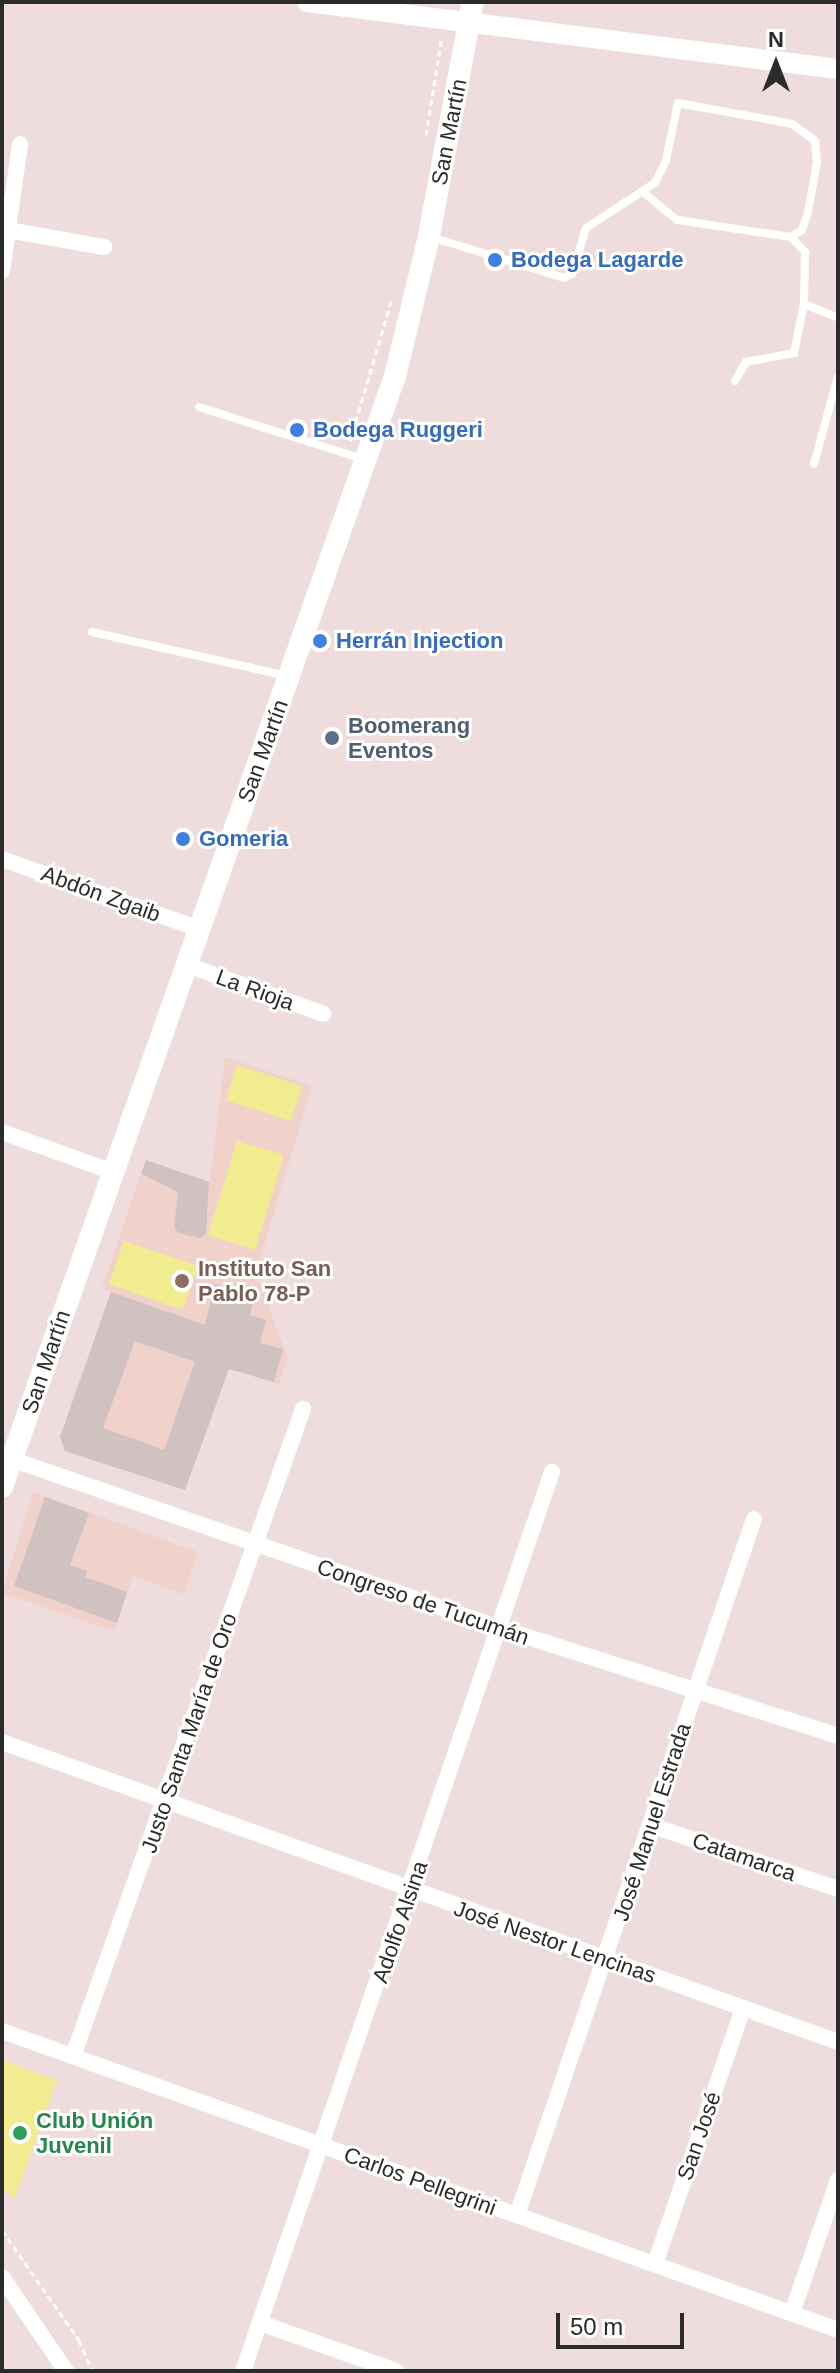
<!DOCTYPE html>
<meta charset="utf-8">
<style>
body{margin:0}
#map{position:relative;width:840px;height:2373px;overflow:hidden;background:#eedddc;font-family:Arial,sans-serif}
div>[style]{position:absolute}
.education>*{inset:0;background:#f1d2ca}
.pitch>*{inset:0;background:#f0ec8f}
.building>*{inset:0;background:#d0c2c0}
.path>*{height:3px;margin-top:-1.5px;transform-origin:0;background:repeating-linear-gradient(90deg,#fff 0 6px,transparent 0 10px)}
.service>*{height:8px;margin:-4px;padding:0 4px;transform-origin:4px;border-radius:4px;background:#fff}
.minor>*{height:16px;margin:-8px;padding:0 8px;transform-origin:8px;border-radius:8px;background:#fff}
.tertiary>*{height:20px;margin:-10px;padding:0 10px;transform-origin:10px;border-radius:10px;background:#fff}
.secondary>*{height:22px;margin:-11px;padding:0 11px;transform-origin:11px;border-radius:11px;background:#fff}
.dots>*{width:22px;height:22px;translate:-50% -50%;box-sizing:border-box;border:4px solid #fff;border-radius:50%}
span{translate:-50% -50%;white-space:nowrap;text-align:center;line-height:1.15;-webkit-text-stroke:6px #fff;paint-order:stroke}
.street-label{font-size:22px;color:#2b2b2b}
.shop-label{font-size:22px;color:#366cbe;font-weight:700}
.left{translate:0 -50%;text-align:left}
.service-label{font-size:22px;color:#4e5e75;font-weight:700}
.education-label{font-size:22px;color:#785e54;font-weight:700}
.leisure-label{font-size:22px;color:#27864d;font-weight:700}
.frame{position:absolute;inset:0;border:4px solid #2b2b2b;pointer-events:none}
.north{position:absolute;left:736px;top:24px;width:80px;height:80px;-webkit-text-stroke:6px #fff;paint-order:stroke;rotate:0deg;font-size:22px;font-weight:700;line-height:32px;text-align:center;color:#2b2b2b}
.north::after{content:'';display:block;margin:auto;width:28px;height:36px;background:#2b2b2b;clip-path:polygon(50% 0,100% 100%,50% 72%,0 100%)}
.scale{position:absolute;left:556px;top:2313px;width:128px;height:36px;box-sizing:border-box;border:4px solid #2b2b2b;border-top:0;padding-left:10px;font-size:24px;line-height:28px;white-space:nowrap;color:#2b2b2b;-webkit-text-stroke:6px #fff;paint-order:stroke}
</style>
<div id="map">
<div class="education">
<i style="clip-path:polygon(225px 1057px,312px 1086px,256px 1273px,288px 1358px,279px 1384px,229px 1369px,185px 1490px,65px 1451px,60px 1437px,111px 1292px,102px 1288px,146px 1160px,210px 1182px)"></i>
<i style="clip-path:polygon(33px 1492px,198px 1552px,184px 1594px,133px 1576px,114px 1631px,2px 1593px)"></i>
</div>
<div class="pitch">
<i style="clip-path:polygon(237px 1065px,302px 1086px,291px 1121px,226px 1100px)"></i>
<i style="clip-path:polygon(237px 1141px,284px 1155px,255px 1250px,208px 1235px)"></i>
<i style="clip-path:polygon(124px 1241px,198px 1266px,183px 1310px,109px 1284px)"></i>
<i style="clip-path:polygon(2px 2060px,57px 2080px,14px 2200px,2px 2186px)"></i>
</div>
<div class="building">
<i style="clip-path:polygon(146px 1160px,209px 1182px,206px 1233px,200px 1238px,178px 1233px,174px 1226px,178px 1192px,141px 1174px)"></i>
<i style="clip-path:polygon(evenodd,215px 1284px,255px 1294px,250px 1315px,266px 1320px,260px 1343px,283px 1349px,274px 1382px,229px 1369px,185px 1490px,65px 1451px,60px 1437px,111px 1292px,205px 1325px,215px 1284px,135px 1341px,195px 1362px,164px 1450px,103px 1428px,135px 1341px)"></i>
<i style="clip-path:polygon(45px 1497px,89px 1513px,70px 1565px,87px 1571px,85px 1577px,127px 1592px,117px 1623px,14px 1586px)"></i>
</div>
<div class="path">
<i style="left:426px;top:135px;width:100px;rotate:-80.8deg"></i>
<i style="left:350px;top:441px;width:149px;rotate:-73.6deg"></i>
<i style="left:2px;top:2230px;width:134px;rotate:55deg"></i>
<i style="left:79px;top:2340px;width:34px;rotate:67deg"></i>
</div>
<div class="service">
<i style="left:431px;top:237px;width:139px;rotate:17.1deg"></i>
<i style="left:564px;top:278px;width:9px;rotate:-27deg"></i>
<i style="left:572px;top:274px;width:48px;rotate:-73.1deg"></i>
<i style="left:586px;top:228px;width:82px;rotate:-33.1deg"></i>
<i style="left:655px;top:183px;width:25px;rotate:-64deg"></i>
<i style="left:666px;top:160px;width:58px;rotate:-78.1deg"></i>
<i style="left:678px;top:103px;width:116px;rotate:10.4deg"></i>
<i style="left:792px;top:124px;width:29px;rotate:36deg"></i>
<i style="left:815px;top:141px;width:21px;rotate:85deg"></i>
<i style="left:817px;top:162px;width:51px;rotate:100.2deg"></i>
<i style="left:808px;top:212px;width:19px;rotate:108deg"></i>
<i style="left:802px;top:230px;width:13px;rotate:148deg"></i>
<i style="left:791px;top:237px;width:115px;rotate:-171.5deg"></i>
<i style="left:677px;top:220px;width:43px;rotate:-140.7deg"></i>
<i style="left:791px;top:237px;width:21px;rotate:47deg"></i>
<i style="left:805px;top:252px;width:52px;rotate:91.1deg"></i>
<i style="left:804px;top:304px;width:37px;rotate:22deg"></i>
<i style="left:735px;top:381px;width:22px;rotate:-60deg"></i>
<i style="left:746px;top:362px;width:49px;rotate:-10.6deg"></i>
<i style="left:794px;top:353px;width:50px;rotate:-78.5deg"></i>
<i style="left:199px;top:407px;width:172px;rotate:17.6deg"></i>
<i style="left:814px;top:464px;width:91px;rotate:-74.7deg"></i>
<i style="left:92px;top:632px;width:201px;rotate:12.7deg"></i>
</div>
<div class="minor">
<i style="left:2px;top:229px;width:104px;rotate:10deg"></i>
<i style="left:2px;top:271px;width:128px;rotate:-81.9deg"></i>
<i style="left:2px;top:859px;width:210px;rotate:19.5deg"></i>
<i style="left:187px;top:965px;width:145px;rotate:19.7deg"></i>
<i style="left:2px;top:1132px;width:118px;rotate:19.8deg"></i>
<i style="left:2px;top:1456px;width:527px;rotate:19.05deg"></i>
<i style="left:500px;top:1628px;width:355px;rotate:17.7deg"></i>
<i style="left:2px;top:1742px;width:888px;rotate:19.74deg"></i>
<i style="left:650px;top:1825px;width:199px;rotate:18.8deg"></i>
<i style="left:2px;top:2031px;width:888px;rotate:19.68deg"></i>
<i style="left:73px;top:2056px;width:687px;rotate:-70.43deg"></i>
<i style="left:517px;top:2215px;width:735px;rotate:-71.2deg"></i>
<i style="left:655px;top:2264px;width:270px;rotate:-71deg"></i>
<i style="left:2px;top:2277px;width:114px;rotate:55.8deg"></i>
<i style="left:792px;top:2313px;width:141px;rotate:-70.9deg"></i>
<i style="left:260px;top:2323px;width:144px;rotate:19.4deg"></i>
<i style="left:243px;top:2371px;width:951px;rotate:-71.03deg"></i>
</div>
<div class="tertiary">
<i style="left:307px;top:2px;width:535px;rotate:7.19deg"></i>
</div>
<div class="secondary">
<i style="left:2px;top:1487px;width:1178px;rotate:-70.52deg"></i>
<i style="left:395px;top:376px;width:144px;rotate:-76.3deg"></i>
<i style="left:429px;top:236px;width:238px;rotate:-79.4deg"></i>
</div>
<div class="dots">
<i style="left:495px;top:260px;background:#3f7fe0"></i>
<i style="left:297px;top:430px;background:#3f7fe0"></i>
<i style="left:320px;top:641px;background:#3f7fe0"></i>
<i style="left:332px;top:738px;background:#5c6f8a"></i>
<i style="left:183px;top:839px;background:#3f7fe0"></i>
<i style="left:182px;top:1281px;background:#8d6e63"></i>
<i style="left:20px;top:2133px;background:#2e9e5b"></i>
</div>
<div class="street-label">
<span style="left:449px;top:132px;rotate:-79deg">San Martín</span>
<span style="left:263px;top:751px;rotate:-70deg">San Martín</span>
<span style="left:101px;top:894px;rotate:20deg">Abdón Zgaib</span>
<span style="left:255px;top:990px;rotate:20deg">La Rioja</span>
<span style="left:46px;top:1362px;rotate:-71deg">San Martín</span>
<span style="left:423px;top:1602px;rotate:19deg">Congreso de Tucumán</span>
<span style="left:189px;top:1733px;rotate:-71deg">Justo Santa María de Oro</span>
<span style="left:652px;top:1822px;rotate:-72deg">José Manuel Estrada</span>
<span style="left:744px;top:1857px;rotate:19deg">Catamarca</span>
<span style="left:400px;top:1922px;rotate:-71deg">Adolfo Alsina</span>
<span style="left:555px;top:1942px;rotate:19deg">José Nestor Lencinas</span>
<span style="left:699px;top:2136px;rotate:-71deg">San José</span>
<span style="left:420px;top:2181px;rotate:20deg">Carlos Pellegrini</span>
</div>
<div class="shop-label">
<span class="left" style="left:511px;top:260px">Bodega Lagarde</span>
<span class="left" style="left:313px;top:430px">Bodega Ruggeri</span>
<span class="left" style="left:336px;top:641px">Herrán Injection</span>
<span class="left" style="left:199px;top:839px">Gomeria</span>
</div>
<div class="service-label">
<span class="left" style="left:348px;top:738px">Boomerang<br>Eventos</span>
</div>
<div class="education-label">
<span class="left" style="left:198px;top:1281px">Instituto San<br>Pablo 78-P</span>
</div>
<div class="leisure-label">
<span class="left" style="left:36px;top:2133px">Club Unión<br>Juvenil</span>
</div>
<div class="frame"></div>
<div class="north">N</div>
<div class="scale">50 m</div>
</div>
